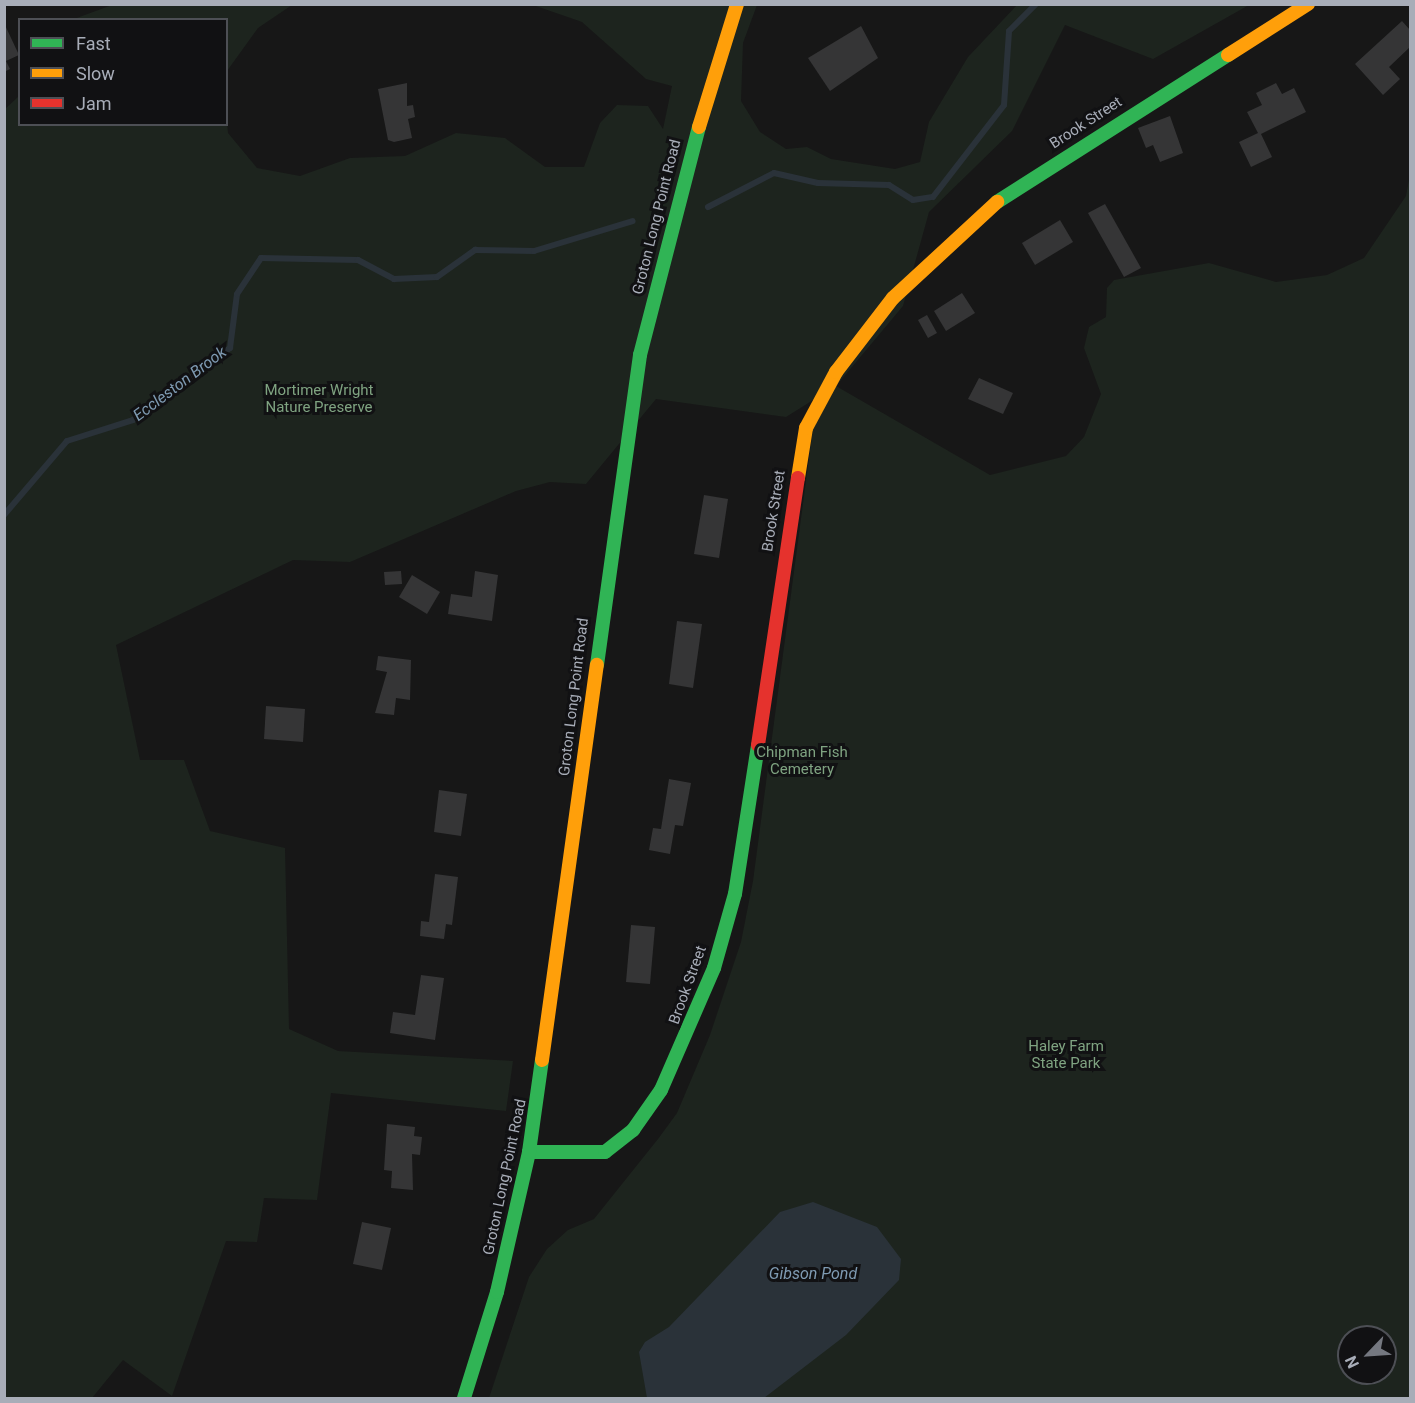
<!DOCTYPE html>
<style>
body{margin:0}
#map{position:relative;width:1415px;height:1403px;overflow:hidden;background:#171717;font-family:Roboto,sans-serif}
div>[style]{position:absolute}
.green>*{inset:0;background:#1d241e}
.water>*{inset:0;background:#2a3239}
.stream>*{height:6px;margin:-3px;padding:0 3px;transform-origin:3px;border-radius:3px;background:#2a3239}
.building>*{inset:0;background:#353536}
.fast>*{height:14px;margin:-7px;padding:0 7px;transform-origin:7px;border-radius:7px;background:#30b455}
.slow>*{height:14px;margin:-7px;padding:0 7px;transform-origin:7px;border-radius:7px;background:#ff9f0a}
.jam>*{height:14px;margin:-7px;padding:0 7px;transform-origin:7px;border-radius:7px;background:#e5322d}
span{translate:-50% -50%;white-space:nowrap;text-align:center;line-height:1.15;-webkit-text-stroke:6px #111113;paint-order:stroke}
.street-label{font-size:15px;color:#a8adb8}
.park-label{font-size:15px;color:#7fa381}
.water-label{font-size:16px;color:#7f9bb3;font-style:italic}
.frame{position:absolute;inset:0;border:6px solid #a8adb8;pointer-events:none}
.legend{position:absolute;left:18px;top:18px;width:210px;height:108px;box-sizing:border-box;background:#111113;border:2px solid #4d4f55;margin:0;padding:8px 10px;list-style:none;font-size:18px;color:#a8adb8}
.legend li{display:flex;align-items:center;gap:12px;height:30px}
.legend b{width:30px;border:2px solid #4d4f55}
.north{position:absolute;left:1337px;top:1325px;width:60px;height:60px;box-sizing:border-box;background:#111113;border:2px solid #4d4f55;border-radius:50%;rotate:245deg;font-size:16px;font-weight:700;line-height:24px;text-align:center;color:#a8adb8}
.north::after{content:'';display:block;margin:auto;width:21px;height:27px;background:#757880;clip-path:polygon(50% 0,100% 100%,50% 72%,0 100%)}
</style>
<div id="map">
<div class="green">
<i style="clip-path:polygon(112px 5px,112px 4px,292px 5px,258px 28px,227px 71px,226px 20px,74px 19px)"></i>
<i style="clip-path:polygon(evenodd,417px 5px,757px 5px,743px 43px,741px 101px,760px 132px,786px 149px,807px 147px,831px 159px,895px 169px,920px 162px,929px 122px,968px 57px,1017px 5px,1249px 5px,1153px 59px,1065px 25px,1012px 131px,929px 212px,903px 306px,836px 386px,990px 475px,1066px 456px,1084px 437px,1101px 394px,1084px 348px,1089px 327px,1106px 317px,1107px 288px,1114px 280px,1209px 263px,1276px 282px,1327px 275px,1364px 258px,1406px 196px,1410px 174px,1410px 1398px,489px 1398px,529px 1277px,547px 1249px,568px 1230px,594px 1219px,658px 1139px,677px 1113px,710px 1035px,741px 942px,753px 881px,813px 428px,834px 387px,786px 417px,656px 399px,586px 484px,550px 482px,516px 491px,350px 562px,293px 560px,116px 645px,140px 760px,184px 760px,210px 831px,285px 848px,289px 1029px,338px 1051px,513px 1061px,506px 1111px,331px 1093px,317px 1200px,264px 1198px,257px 1242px,226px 1241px,172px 1396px,123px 1360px,92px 1398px,5px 1398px,5px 109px,19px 96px,20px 124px,227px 122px,228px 133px,257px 168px,300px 176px,350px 158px,405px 156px,456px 133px,505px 138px,545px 167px,584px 167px,600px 123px,617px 105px,648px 106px,663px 129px,672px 86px,646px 79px,582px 22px,533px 5px,417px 5px,1349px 1337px,1385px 1337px,1385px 1373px,1349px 1373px,1349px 1337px)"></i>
</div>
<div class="water">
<i style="clip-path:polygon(813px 1202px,877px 1227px,901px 1259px,899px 1280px,846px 1335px,764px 1398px,647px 1398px,639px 1352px,645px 1342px,669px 1327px,780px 1212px)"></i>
</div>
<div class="stream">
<i style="left:708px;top:207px;width:74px;rotate:-27.3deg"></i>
<i style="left:774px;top:173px;width:45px;rotate:12.8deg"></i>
<i style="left:818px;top:183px;width:71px;rotate:1.6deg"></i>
<i style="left:889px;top:185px;width:28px;rotate:32deg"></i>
<i style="left:913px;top:200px;width:20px;rotate:-9deg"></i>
<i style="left:933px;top:197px;width:116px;rotate:-52.3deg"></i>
<i style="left:1004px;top:105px;width:74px;rotate:-86.1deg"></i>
<i style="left:1009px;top:31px;width:38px;rotate:-45deg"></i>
<i style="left:4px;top:515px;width:97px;rotate:-49.6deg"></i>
<i style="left:67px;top:441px;width:69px;rotate:-17.7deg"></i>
<i style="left:133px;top:420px;width:121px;rotate:-36.6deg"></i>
<i style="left:230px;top:348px;width:54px;rotate:-82.6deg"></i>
<i style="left:237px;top:294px;width:43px;rotate:-56.3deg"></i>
<i style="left:261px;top:258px;width:97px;rotate:1.2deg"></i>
<i style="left:358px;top:260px;width:41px;rotate:27.8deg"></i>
<i style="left:394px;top:279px;width:43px;rotate:-2.7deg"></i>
<i style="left:437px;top:277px;width:47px;rotate:-35.4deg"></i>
<i style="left:475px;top:250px;width:59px;rotate:1deg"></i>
<i style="left:534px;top:251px;width:103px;rotate:-16.9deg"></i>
</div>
<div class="building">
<i style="clip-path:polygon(1402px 21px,1410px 30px,1410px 47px,1389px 67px,1400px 79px,1383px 95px,1355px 64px)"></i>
<i style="clip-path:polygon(4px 23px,19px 55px,6px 61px,10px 69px,4px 72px)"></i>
<i style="clip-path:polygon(861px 26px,878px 58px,830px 91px,808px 58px)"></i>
<i style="clip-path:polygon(407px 83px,407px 106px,413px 105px,415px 117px,408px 119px,412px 138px,394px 142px,388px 140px,378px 89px)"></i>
<i style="clip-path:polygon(1276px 83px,1282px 94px,1294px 88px,1306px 112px,1261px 134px,1272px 157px,1251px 167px,1239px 142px,1258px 133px,1247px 112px,1262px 105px,1256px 93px)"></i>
<i style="clip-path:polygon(1170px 116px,1183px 153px,1160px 162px,1153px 145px,1146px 148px,1138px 128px)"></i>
<i style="clip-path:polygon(1105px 204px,1141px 268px,1124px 277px,1088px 213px)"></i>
<i style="clip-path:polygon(1060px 220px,1073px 242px,1035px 265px,1022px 243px)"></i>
<i style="clip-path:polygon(962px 293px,975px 313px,946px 331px,934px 311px)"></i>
<i style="clip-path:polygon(927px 315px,937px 333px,928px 338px,918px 320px)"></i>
<i style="clip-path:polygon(979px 378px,1013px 393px,1003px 414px,968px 399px)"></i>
<i style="clip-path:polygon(704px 495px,728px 499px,719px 558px,694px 554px)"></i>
<i style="clip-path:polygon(401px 571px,402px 584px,385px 585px,384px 572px)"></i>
<i style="clip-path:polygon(475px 571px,498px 575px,492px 621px,448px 614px,451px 594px,472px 597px)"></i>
<i style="clip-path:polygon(412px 575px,440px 592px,427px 614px,399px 597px)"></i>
<i style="clip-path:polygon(677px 621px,702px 624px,693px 688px,669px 684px)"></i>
<i style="clip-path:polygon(378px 656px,411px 660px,410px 700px,396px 698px,394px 715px,375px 713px,387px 672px,376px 670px)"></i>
<i style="clip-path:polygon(266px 706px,305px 709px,303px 742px,264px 739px)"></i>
<i style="clip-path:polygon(669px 779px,691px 783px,683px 826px,675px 825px,670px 854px,649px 850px,653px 828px,661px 829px)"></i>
<i style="clip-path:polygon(439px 790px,467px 794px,461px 836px,434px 832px)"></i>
<i style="clip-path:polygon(435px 874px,458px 877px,452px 925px,446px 924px,444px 939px,420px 936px,421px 921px,429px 922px)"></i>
<i style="clip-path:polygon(631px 925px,655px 927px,650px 984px,626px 982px)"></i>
<i style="clip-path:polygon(421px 975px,444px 978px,435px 1040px,390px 1033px,393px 1012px,415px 1015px)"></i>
<i style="clip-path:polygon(387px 1124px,415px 1127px,414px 1136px,422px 1137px,420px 1155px,412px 1154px,413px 1190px,391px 1188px,392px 1171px,384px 1170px)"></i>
<i style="clip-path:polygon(362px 1222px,391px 1228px,382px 1270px,353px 1264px)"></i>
</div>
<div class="fast">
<i style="left:997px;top:202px;width:274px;rotate:-32.5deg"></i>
<i style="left:597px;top:665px;width:313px;rotate:-82.1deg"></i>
<i style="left:640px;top:355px;width:236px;rotate:-75.5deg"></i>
<i style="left:529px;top:1152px;width:76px"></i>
<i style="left:605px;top:1152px;width:36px;rotate:-38deg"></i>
<i style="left:633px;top:1130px;width:49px;rotate:-55deg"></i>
<i style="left:661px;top:1090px;width:133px;rotate:-66.5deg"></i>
<i style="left:714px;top:968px;width:77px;rotate:-74.2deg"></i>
<i style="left:735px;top:894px;width:151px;rotate:-81.2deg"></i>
<i style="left:464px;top:1398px;width:111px;rotate:-72.7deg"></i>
<i style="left:497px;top:1292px;width:144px;rotate:-77.1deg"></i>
<i style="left:529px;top:1152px;width:93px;rotate:-82deg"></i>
</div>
<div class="slow">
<i style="left:1228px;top:55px;width:95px;rotate:-32.5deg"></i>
<i style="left:699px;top:127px;width:129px;rotate:-72.8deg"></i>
<i style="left:798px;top:478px;width:51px;rotate:-80.9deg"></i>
<i style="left:806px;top:428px;width:64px;rotate:-61.8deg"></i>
<i style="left:836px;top:372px;width:93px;rotate:-52.4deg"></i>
<i style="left:893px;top:298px;width:142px;rotate:-42.7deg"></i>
<i style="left:542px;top:1060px;width:399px;rotate:-82.1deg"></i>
</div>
<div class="jam">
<i style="left:758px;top:745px;width:270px;rotate:-81.5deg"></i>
</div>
<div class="street-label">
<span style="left:1086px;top:123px;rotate:-33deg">Brook Street</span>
<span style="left:657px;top:217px;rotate:-76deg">Groton Long Point Road</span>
<span style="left:774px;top:511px;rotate:-81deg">Brook Street</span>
<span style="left:574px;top:697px;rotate:-83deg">Groton Long Point Road</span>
<span style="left:688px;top:985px;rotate:-70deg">Brook Street</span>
<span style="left:505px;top:1177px;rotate:-78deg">Groton Long Point Road</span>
</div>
<div class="park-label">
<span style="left:319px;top:399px">Mortimer Wright<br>Nature Preserve</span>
<span style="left:802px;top:761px">Chipman Fish<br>Cemetery</span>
<span style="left:1066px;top:1055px">Haley Farm<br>State Park</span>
</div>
<div class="water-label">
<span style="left:180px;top:384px;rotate:-37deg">Eccleston Brook</span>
<span style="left:813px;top:1274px">Gibson Pond</span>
</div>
<div class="frame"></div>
<ul class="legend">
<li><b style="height:8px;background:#30b455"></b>Fast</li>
<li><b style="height:8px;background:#ff9f0a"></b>Slow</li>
<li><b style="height:8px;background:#e5322d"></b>Jam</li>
</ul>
<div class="north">N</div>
</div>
